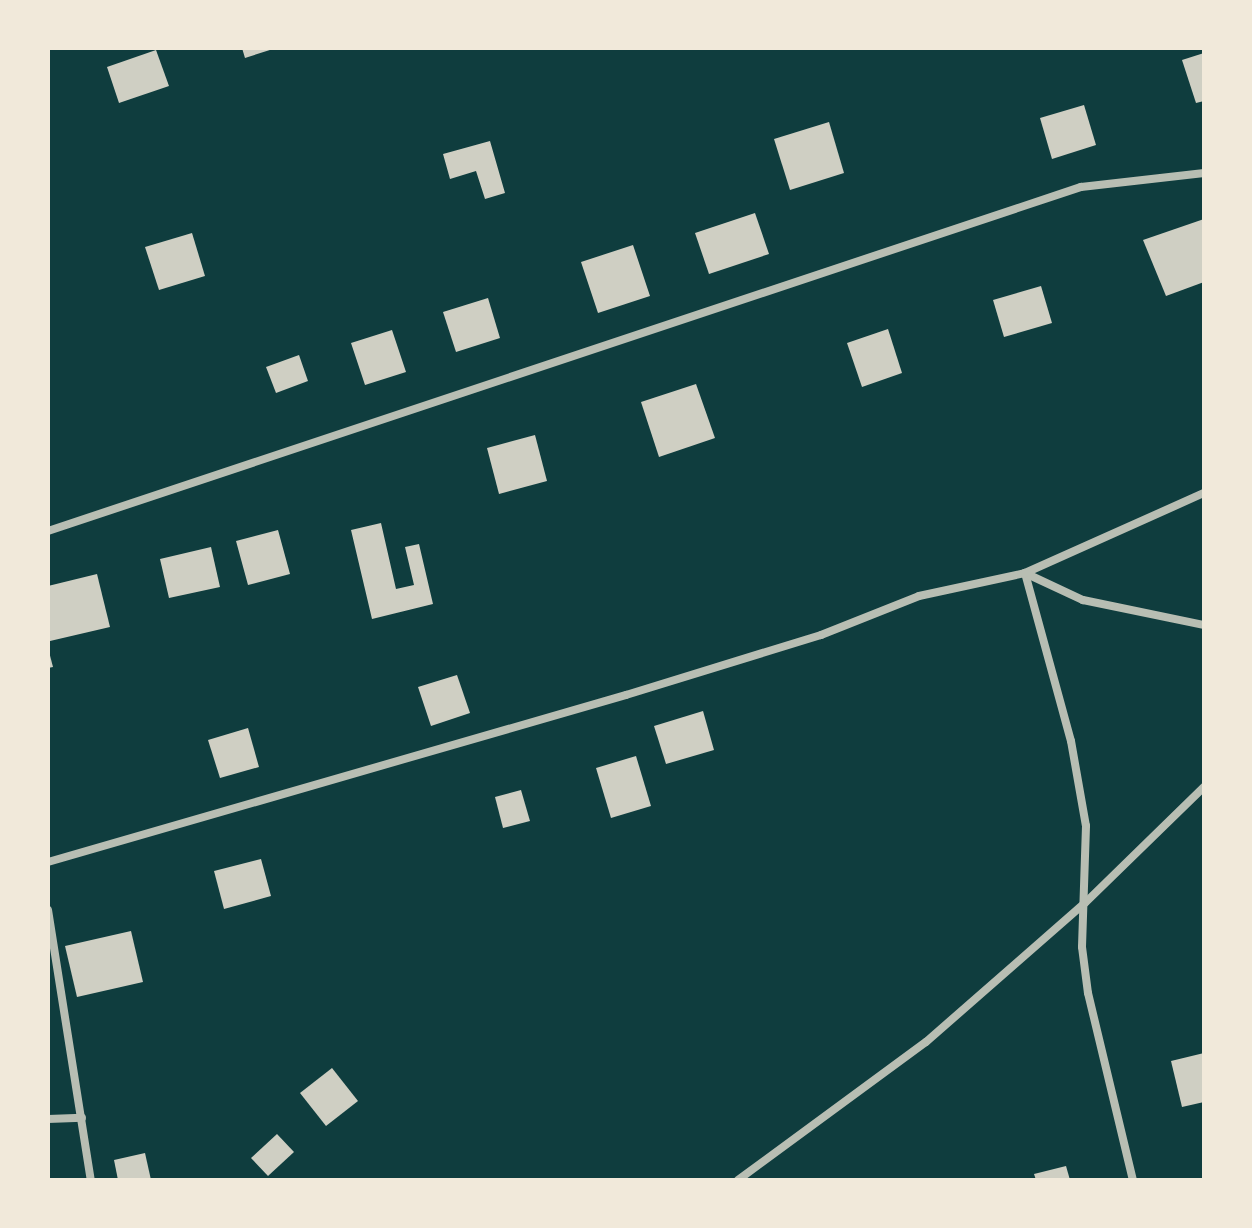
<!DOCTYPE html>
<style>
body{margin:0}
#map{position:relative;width:1252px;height:1228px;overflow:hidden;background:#0f3d3e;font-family:Rubik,sans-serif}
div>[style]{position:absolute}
.building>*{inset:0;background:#cfcfc3}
.minor>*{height:8px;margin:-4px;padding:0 4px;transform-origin:4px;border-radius:4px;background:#b8beb3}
span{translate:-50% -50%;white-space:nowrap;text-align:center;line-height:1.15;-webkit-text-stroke:6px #f1e9da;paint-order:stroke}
.frame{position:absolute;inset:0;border:50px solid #f1e9da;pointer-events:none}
</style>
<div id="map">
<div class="building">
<i style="clip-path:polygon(242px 48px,273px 48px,273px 49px,245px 58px)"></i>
<i style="clip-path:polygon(156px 50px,169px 86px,119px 103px,107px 67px)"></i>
<i style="clip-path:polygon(1204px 53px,1204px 101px,1196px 103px,1182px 60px)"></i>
<i style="clip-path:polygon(1084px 105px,1096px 145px,1052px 159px,1040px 118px)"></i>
<i style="clip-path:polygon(829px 122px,844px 173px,790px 190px,774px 139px)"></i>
<i style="clip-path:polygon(490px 141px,505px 193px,485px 199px,476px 171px,450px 179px,443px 154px)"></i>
<i style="clip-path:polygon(755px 213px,769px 254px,709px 274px,695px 233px)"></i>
<i style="clip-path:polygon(1204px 219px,1204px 282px,1166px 296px,1143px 240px)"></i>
<i style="clip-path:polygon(192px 233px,205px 276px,159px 290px,145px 247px)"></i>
<i style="clip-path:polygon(633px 245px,650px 296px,598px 313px,581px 262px)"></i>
<i style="clip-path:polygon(1041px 286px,1052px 323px,1004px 337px,993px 300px)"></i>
<i style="clip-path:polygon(488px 298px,500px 338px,456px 352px,443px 312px)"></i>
<i style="clip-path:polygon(888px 329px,902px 373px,862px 387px,847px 343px)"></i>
<i style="clip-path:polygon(392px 330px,406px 372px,365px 385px,351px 343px)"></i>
<i style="clip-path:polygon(299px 355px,308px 381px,276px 393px,266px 367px)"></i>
<i style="clip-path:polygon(696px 384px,715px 438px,659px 457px,641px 402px)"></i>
<i style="clip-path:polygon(535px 435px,547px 481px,499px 494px,487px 448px)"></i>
<i style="clip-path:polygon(381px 523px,396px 589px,414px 585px,405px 547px,419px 544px,433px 604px,372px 619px,351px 530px)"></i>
<i style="clip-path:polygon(278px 530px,290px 574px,248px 585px,236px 541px)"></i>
<i style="clip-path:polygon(211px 547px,220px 587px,169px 598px,160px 559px)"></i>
<i style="clip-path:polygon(97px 574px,110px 627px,50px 641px,48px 586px)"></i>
<i style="clip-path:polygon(48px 648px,53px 667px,48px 668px)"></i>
<i style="clip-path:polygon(457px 675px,470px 713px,431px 726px,418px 687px)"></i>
<i style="clip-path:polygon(703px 711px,714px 750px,666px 764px,654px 726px)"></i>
<i style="clip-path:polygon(248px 728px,259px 767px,220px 778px,208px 740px)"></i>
<i style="clip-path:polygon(636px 756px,651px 806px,611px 818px,596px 768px)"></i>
<i style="clip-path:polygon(521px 790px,530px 821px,503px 828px,495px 797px)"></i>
<i style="clip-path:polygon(261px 859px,271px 896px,224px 909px,214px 871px)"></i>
<i style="clip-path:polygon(131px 931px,143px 982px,77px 997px,65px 946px)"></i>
<i style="clip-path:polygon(1204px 1053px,1204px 1102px,1182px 1107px,1171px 1061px)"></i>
<i style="clip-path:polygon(332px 1068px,358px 1101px,326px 1126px,300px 1093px)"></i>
<i style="clip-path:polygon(277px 1134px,294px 1152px,268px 1176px,251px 1158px)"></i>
<i style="clip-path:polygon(145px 1153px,151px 1180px,118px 1180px,114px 1160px)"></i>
<i style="clip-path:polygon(1066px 1166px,1070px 1180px,1036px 1180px,1034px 1174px)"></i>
</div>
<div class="minor">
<i style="left:48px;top:531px;width:1089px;rotate:-18.42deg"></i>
<i style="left:1081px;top:187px;width:124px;rotate:-6.5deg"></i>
<i style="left:1025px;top:573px;width:174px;rotate:74.7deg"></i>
<i style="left:1071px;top:741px;width:86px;rotate:80deg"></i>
<i style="left:1086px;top:826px;width:121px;rotate:91.9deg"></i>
<i style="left:1082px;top:947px;width:46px;rotate:82.6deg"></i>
<i style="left:1088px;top:993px;width:192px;rotate:76.5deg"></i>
<i style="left:1025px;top:573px;width:64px;rotate:25deg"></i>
<i style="left:1083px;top:600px;width:124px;rotate:11.7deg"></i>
<i style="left:48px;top:862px;width:602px;rotate:-16.12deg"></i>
<i style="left:626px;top:695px;width:204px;rotate:-17.1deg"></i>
<i style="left:821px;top:635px;width:105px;rotate:-21.7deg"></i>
<i style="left:919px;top:596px;width:108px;rotate:-12.2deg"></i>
<i style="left:1025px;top:573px;width:196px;rotate:-24.1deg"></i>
<i style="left:48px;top:910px;width:273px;rotate:81deg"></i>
<i style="left:48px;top:1119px;width:34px;rotate:-2deg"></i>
<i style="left:738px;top:1180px;width:233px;rotate:-36.3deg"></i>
<i style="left:926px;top:1042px;width:211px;rotate:-41.2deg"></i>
<i style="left:1085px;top:903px;width:166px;rotate:-44.3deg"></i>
</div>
<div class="frame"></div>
</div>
